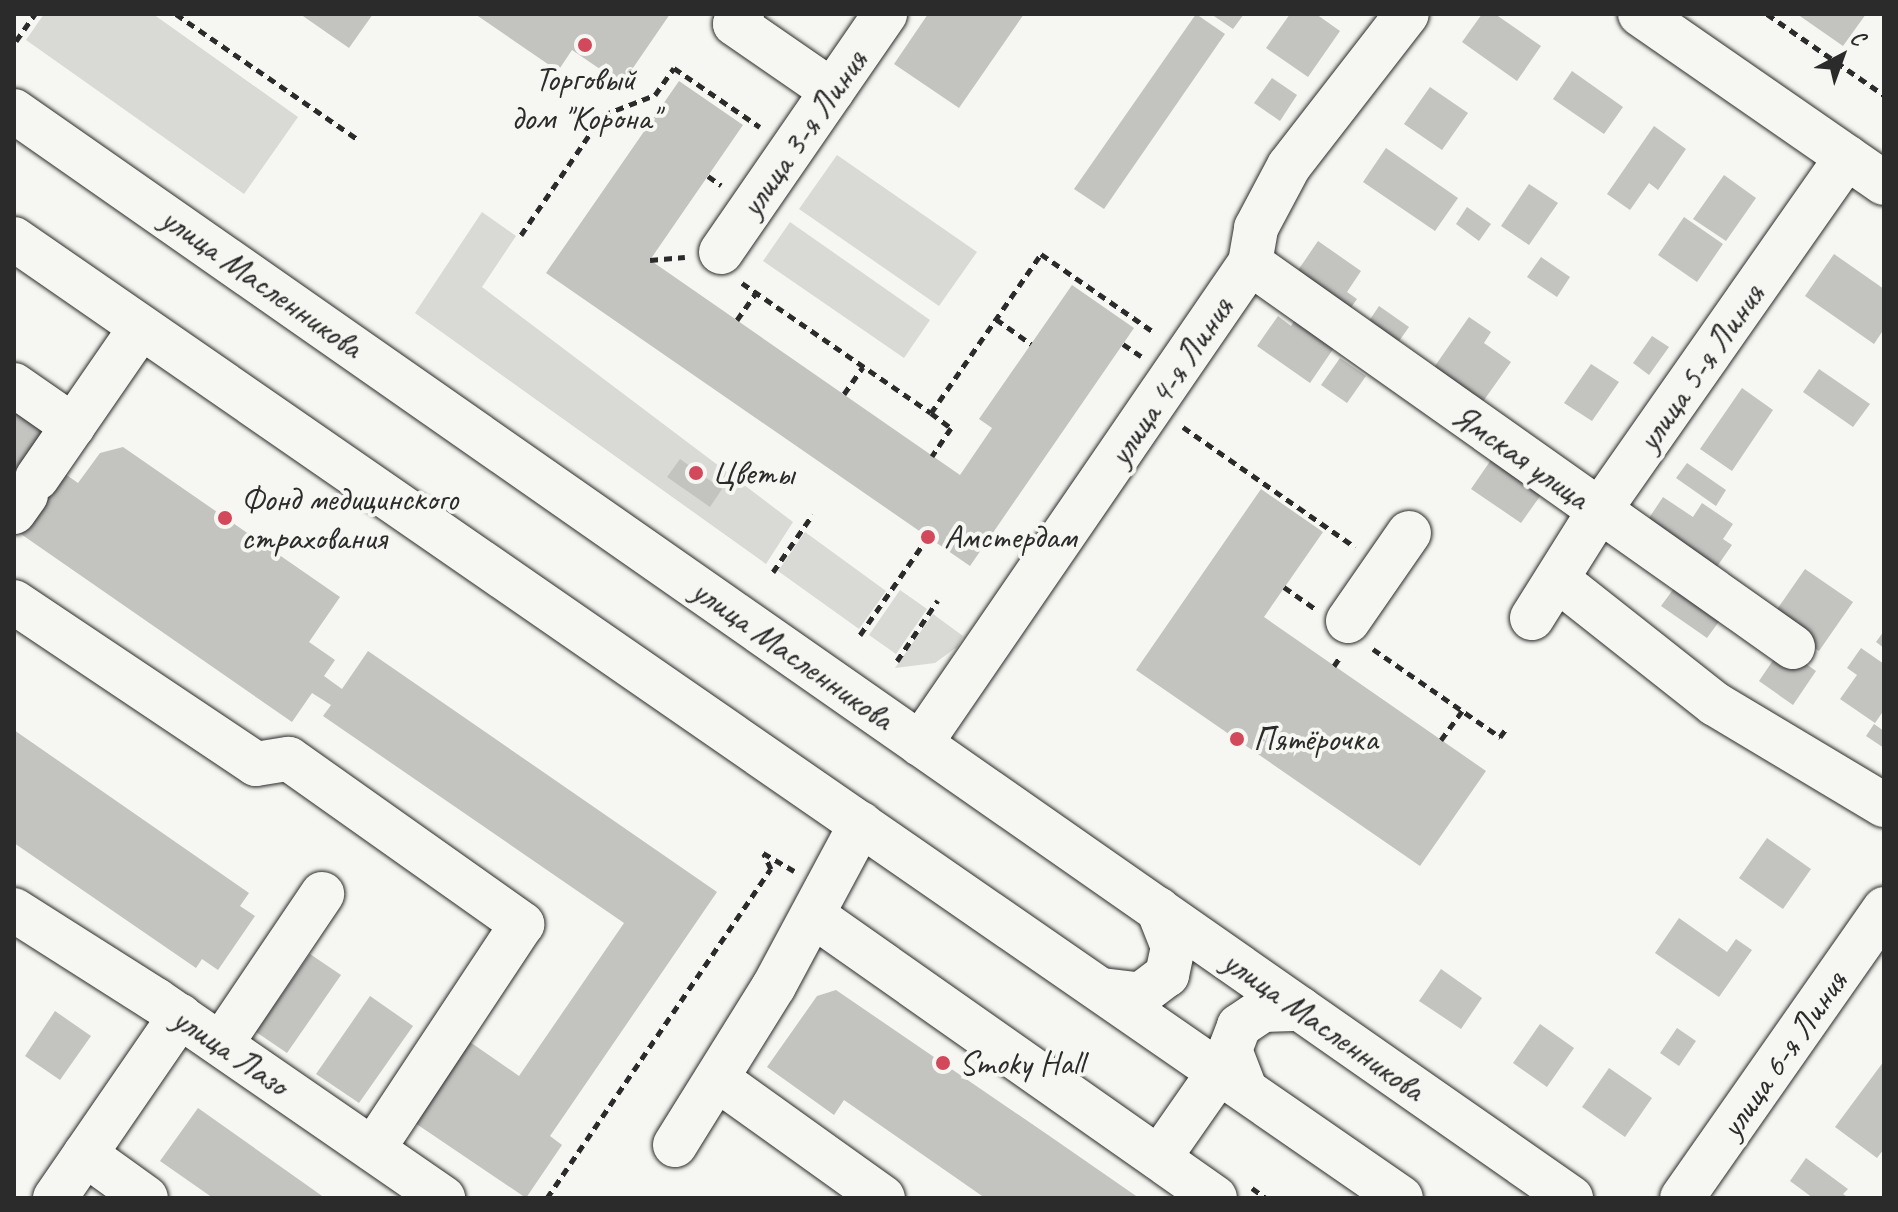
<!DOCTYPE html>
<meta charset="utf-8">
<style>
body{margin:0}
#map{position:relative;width:1898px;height:1212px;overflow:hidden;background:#f6f6f2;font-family:Caveat,sans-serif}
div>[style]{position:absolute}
.green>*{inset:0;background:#d9d9d5}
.building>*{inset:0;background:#c3c3c0}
.path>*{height:5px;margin-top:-2.5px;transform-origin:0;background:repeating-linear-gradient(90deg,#2b2b2b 0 8px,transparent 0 14px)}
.roads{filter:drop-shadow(0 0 2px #2b2b2b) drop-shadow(0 0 2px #2b2b2b)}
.minor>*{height:44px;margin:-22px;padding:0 22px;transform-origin:22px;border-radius:22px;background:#f6f6f2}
.major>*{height:44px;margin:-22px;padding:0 22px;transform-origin:22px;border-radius:22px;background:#f6f6f2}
.dots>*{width:22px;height:22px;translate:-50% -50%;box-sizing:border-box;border:4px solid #f6f6f2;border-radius:50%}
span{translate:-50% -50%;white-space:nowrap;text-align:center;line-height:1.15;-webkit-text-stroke:8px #f6f6f2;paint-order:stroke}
.poi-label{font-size:34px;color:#2b2b2b}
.left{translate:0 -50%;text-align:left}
.street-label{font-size:34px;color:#2b2b2b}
.frame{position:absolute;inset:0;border:16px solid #2b2b2b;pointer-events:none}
.north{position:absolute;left:1802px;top:16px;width:80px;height:80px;-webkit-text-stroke:6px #f6f6f2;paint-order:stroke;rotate:41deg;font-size:22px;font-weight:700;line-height:32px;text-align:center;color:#2b2b2b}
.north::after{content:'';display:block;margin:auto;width:28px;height:36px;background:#2b2b2b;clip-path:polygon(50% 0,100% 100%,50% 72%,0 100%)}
</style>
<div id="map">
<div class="green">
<i style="clip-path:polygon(44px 14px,153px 14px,298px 117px,244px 194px,26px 40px)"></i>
<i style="clip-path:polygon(837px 155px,977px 252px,939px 306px,799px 209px)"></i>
<i style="clip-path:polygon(482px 212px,516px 236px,482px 287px,793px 522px,766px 564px,415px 313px)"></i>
<i style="clip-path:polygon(790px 222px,930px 320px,904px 358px,763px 261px)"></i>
<i style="clip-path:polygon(805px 532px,886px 591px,859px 629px,778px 571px)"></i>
<i style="clip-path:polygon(900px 590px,927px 609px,896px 654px,869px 635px)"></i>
<i style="clip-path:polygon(933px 614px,963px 636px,957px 647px,935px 663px,895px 668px)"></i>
</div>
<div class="building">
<i style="clip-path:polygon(300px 14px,373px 14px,349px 48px)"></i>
<i style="clip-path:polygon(475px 14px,670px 14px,622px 84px,572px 50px,558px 71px)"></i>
<i style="clip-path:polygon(928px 14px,1024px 14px,959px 108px,894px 64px)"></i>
<i style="clip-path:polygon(1196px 14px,1225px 34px,1104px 209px,1074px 189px)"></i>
<i style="clip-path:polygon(1211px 14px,1244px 14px,1233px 29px)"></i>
<i style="clip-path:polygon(1290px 14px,1316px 14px,1340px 31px,1308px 77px,1266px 48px)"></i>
<i style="clip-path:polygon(1482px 14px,1495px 14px,1541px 46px,1517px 81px,1462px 42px)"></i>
<i style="clip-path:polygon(1797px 14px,1866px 14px,1843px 46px)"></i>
<i style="clip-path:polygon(1572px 71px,1623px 107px,1604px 134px,1553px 99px)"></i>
<i style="clip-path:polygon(1272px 78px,1297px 95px,1280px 121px,1254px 103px)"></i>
<i style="clip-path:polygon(679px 81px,743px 125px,650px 260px,960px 475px,992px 428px,979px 419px,1072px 285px,1134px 328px,970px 566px,546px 273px)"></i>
<i style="clip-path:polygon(1430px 87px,1468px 113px,1442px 150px,1404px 124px)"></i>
<i style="clip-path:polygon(1654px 126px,1686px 149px,1658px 190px,1649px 183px,1630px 210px,1607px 194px)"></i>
<i style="clip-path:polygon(1386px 148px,1458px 198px,1435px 231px,1363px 182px)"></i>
<i style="clip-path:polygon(1724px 175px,1756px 198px,1726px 241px,1693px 219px)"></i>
<i style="clip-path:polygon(1529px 184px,1558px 203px,1529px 245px,1501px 226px)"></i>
<i style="clip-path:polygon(1467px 207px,1491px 224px,1479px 241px,1456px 224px)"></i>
<i style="clip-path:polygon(1684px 217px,1723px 244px,1697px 282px,1658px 255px)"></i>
<i style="clip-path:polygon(1318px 241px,1361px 271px,1347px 292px,1357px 299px,1343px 319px,1290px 282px)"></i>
<i style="clip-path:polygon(1834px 254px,1884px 289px,1884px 329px,1874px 344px,1805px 296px)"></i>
<i style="clip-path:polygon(1541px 257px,1570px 277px,1557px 297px,1527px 277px)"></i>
<i style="clip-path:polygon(1379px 306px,1409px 327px,1392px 351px,1363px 330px)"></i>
<i style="clip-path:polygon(1300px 312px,1340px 339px,1310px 383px,1257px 346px,1278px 316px,1291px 326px)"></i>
<i style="clip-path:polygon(1469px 317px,1491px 332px,1484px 343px,1511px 362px,1477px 410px,1428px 376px)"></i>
<i style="clip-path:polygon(1652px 336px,1669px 347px,1649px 375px,1633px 363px)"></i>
<i style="clip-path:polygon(1340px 358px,1366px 376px,1347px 403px,1321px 385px)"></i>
<i style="clip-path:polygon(1591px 364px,1619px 382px,1592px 421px,1564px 403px)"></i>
<i style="clip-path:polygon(1819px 369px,1870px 404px,1853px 427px,1803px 392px)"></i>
<i style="clip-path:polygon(1742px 388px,1773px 410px,1732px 471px,1700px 449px)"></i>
<i style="clip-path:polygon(14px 409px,57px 439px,61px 471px,78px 483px,100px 453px,123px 447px,340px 597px,309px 642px,335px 660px,324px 676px,342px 689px,368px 651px,717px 892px,550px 1136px,562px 1145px,526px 1198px,415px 1123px,470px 1042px,519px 1076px,624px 923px,323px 716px,331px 705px,312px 693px,292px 722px,18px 532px)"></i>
<i style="clip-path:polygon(1493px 457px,1543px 492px,1521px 523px,1471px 489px)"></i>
<i style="clip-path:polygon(680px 459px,722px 489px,710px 507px,667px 477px)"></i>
<i style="clip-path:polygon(1687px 463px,1726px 490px,1716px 506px,1676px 478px)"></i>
<i style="clip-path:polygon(1261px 489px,1323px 532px,1264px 617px,1486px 771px,1420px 866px,1136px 670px)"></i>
<i style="clip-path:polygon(1663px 497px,1693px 517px,1702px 503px,1733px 524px,1723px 539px,1732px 545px,1709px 578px,1641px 530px)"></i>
<i style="clip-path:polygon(1805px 569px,1853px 602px,1819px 651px,1771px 618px)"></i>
<i style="clip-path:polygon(1680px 580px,1726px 612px,1707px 638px,1661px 606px)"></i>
<i style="clip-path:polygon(1884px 631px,1884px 648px,1876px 642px)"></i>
<i style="clip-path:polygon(1782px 647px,1816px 671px,1793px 705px,1759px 681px)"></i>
<i style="clip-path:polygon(1861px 648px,1884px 664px,1884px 710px,1875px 723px,1840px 699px,1857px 675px,1847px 668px)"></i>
<i style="clip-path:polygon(1874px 724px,1884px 731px,1884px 748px,1866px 736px)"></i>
<i style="clip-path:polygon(14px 730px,249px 893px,240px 906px,255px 916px,218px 970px,202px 959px,196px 968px,14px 843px)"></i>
<i style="clip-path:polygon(1767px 838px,1811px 869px,1783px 909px,1739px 878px)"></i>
<i style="clip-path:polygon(1679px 918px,1727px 952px,1736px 939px,1752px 950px,1719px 997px,1655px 953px)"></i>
<i style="clip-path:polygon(310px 954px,341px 975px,287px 1053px,256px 1032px)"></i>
<i style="clip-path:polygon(1441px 969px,1482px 998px,1461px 1029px,1419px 1001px)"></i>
<i style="clip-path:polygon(836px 990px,1051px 1137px,1139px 1198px,985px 1198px,844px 1100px,834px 1115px,767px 1067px,817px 996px)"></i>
<i style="clip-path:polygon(370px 996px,413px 1026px,359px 1103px,316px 1074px)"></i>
<i style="clip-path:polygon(55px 1011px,91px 1036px,60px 1080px,25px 1056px)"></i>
<i style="clip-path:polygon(1540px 1024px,1574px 1048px,1547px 1087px,1513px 1063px)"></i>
<i style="clip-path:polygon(1677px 1028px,1696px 1041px,1679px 1066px,1660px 1053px)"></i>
<i style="clip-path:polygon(1884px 1061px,1884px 1149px,1877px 1158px,1835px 1127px)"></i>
<i style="clip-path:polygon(1609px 1068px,1652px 1098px,1625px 1137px,1582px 1107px)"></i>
<i style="clip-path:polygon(198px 1108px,325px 1198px,213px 1198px,160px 1161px)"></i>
<i style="clip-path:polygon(1806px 1158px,1848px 1189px,1843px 1194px,1849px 1198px,1813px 1198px,1790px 1181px)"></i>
</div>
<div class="path">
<i style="left:176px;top:14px;width:220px;rotate:34.6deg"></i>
<i style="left:1767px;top:14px;width:142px;rotate:34.7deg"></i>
<i style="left:16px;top:41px;width:33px;rotate:-55deg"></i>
<i style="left:708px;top:176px;width:16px;rotate:35deg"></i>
<i style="left:521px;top:235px;width:145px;rotate:-55.7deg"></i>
<i style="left:603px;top:115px;width:56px;rotate:-21deg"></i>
<i style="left:655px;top:95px;width:33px;rotate:-55deg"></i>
<i style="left:674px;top:68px;width:104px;rotate:34.5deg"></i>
<i style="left:650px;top:260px;width:35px;rotate:-5deg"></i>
<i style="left:742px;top:283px;width:229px;rotate:34.5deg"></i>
<i style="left:931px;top:413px;width:193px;rotate:-55.3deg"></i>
<i style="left:1041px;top:254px;width:139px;rotate:34.7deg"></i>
<i style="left:996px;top:319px;width:43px;rotate:35.5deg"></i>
<i style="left:737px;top:320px;width:33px;rotate:-55deg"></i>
<i style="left:1123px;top:344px;width:22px;rotate:34deg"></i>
<i style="left:844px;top:394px;width:33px;rotate:-55deg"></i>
<i style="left:931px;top:413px;width:25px;rotate:37deg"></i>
<i style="left:951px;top:428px;width:34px;rotate:124deg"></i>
<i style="left:1183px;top:427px;width:210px;rotate:34.9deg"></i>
<i style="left:773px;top:572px;width:70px;rotate:-55.4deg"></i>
<i style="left:1284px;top:587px;width:38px;rotate:35deg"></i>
<i style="left:860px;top:635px;width:119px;rotate:-55.2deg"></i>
<i style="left:1373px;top:649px;width:155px;rotate:34.7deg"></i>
<i style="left:1500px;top:737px;width:9px;rotate:-54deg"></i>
<i style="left:897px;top:661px;width:73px;rotate:-56.1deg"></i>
<i style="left:1334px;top:666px;width:11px;rotate:-56deg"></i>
<i style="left:1441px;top:740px;width:36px;rotate:-54deg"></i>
<i style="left:763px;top:853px;width:36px;rotate:30deg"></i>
<i style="left:1252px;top:1188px;width:17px;rotate:36deg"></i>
<i style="left:547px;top:1198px;width:398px;rotate:-55.8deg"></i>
<i style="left:771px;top:869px;width:17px;rotate:-115deg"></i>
</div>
<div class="roads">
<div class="minor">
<i style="left:742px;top:14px;width:12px;rotate:125deg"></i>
<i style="left:735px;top:24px;width:118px;rotate:34.6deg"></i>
<i style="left:721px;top:252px;width:289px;rotate:-55.4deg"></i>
<i style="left:1250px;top:263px;width:665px;rotate:35.27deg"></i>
<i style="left:14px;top:385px;width:72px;rotate:34.8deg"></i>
<i style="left:37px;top:478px;width:183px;rotate:-55.4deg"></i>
<i style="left:14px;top:512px;width:21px;rotate:-55deg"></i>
<i style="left:1558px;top:580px;width:200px;rotate:38.3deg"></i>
<i style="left:1715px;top:704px;width:197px;rotate:30.9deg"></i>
<i style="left:14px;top:602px;width:291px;rotate:33.8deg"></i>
<i style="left:256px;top:764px;width:33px;rotate:-9deg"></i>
<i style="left:289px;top:759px;width:286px;rotate:35.3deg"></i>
<i style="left:522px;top:924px;width:270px;rotate:123.5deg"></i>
<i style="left:1532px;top:618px;width:126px;rotate:-57.9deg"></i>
<i style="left:1599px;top:511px;width:432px;rotate:-55deg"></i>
<i style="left:1348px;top:621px;width:107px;rotate:-55.3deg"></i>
<i style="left:920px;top:744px;width:583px;rotate:-55.55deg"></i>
<i style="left:1250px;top:263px;width:36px;rotate:-80deg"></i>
<i style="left:1256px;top:228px;width:70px;rotate:-62deg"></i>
<i style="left:1289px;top:166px;width:192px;rotate:-52.2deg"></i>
<i style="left:14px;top:910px;width:168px;rotate:32.4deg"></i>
<i style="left:156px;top:1000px;width:349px;rotate:34.6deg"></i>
<i style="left:814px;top:916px;width:490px;rotate:35.1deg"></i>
<i style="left:221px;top:1044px;width:181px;rotate:-56deg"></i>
<i style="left:717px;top:1079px;width:204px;rotate:35.6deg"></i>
<i style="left:675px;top:1145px;width:187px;rotate:-58.1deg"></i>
<i style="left:774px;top:986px;width:184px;rotate:-61.8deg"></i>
<i style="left:85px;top:1154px;width:75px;rotate:35.8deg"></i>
<i style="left:1159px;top:1158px;width:105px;rotate:-55.1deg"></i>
<i style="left:55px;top:1198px;width:221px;rotate:-55.5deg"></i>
<i style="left:1682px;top:1198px;width:353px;rotate:-55deg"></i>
</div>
<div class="major">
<i style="left:1640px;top:14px;width:297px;rotate:34.7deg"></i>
<i style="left:14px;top:111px;width:1899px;rotate:34.92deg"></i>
<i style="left:14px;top:239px;width:1686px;rotate:34.66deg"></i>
<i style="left:1102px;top:990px;width:38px;rotate:7deg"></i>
<i style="left:1140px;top:995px;width:34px;rotate:-37deg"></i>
<i style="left:1167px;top:975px;width:29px;rotate:-78deg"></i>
<i style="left:1173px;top:947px;width:41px;rotate:-111.5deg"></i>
<i style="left:1245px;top:1089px;width:42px;rotate:-111deg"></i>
<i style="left:1230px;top:1050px;width:26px;rotate:-69deg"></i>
<i style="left:1239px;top:1026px;width:29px;rotate:-34deg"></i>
<i style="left:1263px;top:1010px;width:37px;rotate:-2deg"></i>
</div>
</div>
<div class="dots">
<i style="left:585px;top:45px;background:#d1495b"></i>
<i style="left:696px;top:473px;background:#d1495b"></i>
<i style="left:225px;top:518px;background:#d1495b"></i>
<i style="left:928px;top:537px;background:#d1495b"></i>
<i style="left:1237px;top:739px;background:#d1495b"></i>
<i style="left:943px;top:1063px;background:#d1495b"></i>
</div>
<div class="poi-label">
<span style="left:585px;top:98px">Торговый<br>дом "Корона"</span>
<span class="left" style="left:712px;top:473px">Цветы</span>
<span class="left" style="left:241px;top:518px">Фонд медицинского<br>страхования</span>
<span class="left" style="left:944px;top:537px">Амстердам</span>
<span class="left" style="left:1253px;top:739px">Пятёрочка</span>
<span class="left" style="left:959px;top:1063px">Smoky Hall</span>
</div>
<div class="street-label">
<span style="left:803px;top:133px;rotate:-55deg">улица 3-я Линия</span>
<span style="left:262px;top:282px;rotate:35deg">улица Масленникова</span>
<span style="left:1700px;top:367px;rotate:-55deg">улица 5-я Линия</span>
<span style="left:1170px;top:381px;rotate:-56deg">улица 4-я Линия</span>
<span style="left:1521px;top:456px;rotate:35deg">Ямская улица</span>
<span style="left:793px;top:654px;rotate:35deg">улица Масленникова</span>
<span style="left:1324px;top:1025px;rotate:35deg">улица Масленникова</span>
<span style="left:231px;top:1051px;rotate:34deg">улица Лазо</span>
<span style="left:1783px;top:1054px;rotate:-55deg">улица 6-я Линия</span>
</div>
<div class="frame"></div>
<div class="north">С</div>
</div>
